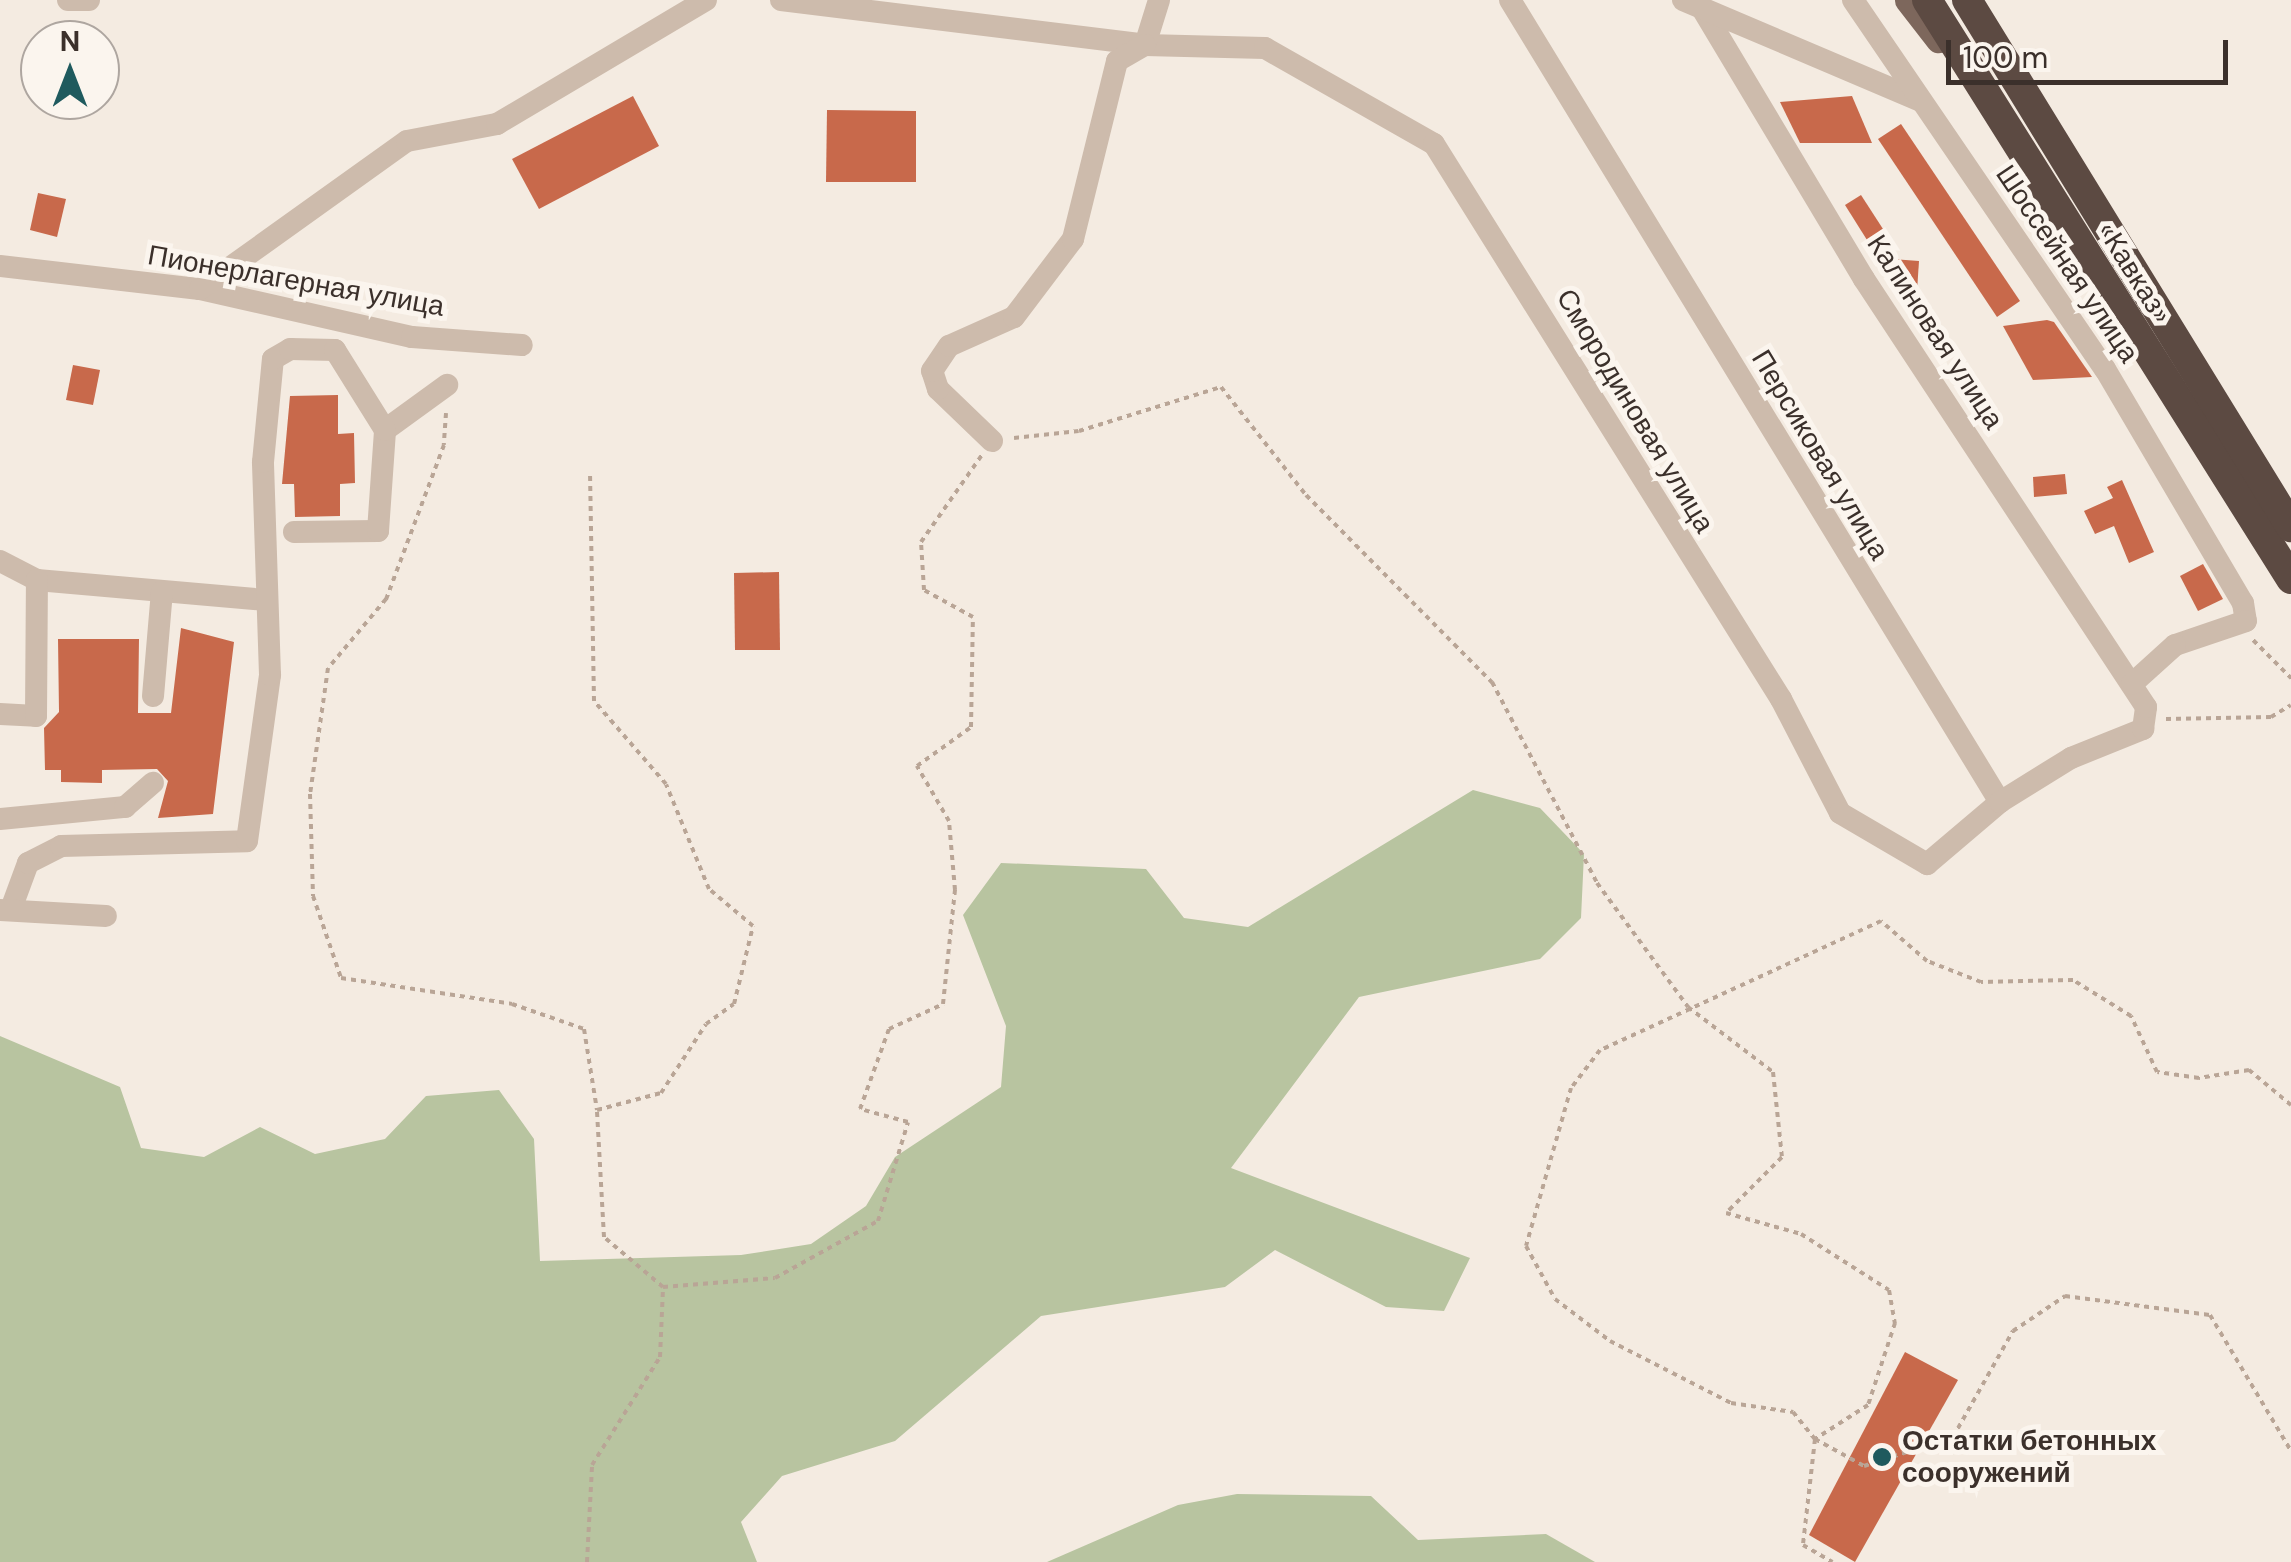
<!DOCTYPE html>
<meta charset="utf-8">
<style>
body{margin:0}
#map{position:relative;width:2291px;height:1562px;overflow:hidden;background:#f4ebe1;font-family:"DM Sans",sans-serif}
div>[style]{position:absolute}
.green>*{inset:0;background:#b8c4a0}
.building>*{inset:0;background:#c8694b}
.path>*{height:4px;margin-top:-2px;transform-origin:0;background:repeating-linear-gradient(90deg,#b9a596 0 5px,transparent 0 10px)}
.minor>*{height:22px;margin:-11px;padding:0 11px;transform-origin:11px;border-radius:11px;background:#cdbbac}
.major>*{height:25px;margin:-12.5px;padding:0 12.5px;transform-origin:12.5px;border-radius:12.5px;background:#7d675c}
.highway>*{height:30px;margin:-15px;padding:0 15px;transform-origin:15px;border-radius:15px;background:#5c4a42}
.dots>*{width:28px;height:28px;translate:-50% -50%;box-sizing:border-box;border:5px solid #fbf5ee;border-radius:50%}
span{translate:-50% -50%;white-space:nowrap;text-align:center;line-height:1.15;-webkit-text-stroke:10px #fbf5ee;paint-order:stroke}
.street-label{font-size:28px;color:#3b302b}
.poi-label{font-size:28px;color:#3b302b;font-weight:700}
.left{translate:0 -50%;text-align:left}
.north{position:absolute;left:20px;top:20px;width:100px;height:100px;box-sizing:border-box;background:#fbf5ee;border:2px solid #aea6a0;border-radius:50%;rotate:0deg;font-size:28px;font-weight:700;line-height:40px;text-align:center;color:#3b302b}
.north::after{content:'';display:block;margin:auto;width:35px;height:45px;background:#1f5a5e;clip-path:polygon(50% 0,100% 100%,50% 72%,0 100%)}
.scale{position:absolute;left:1946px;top:40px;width:282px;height:45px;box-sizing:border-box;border:5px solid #3b302b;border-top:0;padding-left:12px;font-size:30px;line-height:35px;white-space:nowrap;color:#3b302b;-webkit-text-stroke:8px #fbf5ee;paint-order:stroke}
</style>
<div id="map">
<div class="green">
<i style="clip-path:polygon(1473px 790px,1540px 808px,1584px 854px,1581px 918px,1540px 959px,1359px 997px,1231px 1168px,1470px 1258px,1444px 1311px,1386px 1307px,1275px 1250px,1225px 1287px,1041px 1316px,895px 1441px,782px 1476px,741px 1522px,757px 1562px,0 1562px,0 1036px,120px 1087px,141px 1148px,204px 1157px,260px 1127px,315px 1154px,385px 1139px,426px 1096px,499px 1090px,534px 1139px,540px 1261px,741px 1255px,811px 1244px,866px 1206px,895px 1157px,1001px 1087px,1006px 1026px,963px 915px,1001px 863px,1146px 869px,1184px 918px,1248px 927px)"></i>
<i style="clip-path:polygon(1237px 1494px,1371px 1496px,1418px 1540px,1546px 1534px,1595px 1562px,1047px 1562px,1178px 1505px)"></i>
</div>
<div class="building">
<i style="clip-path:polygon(633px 96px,659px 146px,539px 209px,512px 159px)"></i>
<i style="clip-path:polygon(1852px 96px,1872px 143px,1800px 143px,1780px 102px)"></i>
<i style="clip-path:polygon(827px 110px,916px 111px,916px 182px,826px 182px)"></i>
<i style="clip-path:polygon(1901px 124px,2020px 301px,1997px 317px,1878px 139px)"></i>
<i style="clip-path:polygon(38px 193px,66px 199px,57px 237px,30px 230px)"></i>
<i style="clip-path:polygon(1861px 195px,1883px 229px,1867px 240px,1845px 205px)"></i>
<i style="clip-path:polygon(1892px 259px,1919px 261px,1917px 291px,1891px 290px)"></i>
<i style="clip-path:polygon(2047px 320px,2054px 322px,2092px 377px,2033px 380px,2003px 326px)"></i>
<i style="clip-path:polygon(73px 365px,100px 370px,93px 405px,66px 400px)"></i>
<i style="clip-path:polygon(338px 395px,338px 434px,354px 433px,355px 483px,340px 484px,340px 516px,295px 517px,294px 484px,282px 484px,290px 396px)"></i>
<i style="clip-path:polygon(2065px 474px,2067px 494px,2034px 497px,2033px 477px)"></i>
<i style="clip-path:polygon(2122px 480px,2154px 552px,2129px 563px,2114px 526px,2095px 534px,2084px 511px,2113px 498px,2107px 487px)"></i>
<i style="clip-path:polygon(2203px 564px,2223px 599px,2198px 611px,2180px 576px)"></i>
<i style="clip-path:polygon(779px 572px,780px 650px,735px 650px,734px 573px)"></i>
<i style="clip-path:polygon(181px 628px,234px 642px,213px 814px,158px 818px,168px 781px,157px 769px,102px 770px,102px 783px,61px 782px,61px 770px,45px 770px,44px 728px,59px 712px,58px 639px,139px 639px,138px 713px,171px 713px)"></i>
<i style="clip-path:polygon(1905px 1352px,1958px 1380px,1855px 1562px,1809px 1535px)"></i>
</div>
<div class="path">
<i style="left:446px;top:413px;width:32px;rotate:94deg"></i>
<i style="left:444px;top:445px;width:165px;rotate:110.6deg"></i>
<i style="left:386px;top:599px;width:90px;rotate:130deg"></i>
<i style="left:328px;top:668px;width:127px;rotate:98.1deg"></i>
<i style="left:310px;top:794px;width:102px;rotate:88.3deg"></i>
<i style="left:313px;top:896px;width:87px;rotate:71.1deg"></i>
<i style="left:341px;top:978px;width:173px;rotate:8.6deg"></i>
<i style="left:512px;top:1004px;width:76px;rotate:19.1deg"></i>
<i style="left:584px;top:1029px;width:82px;rotate:80.9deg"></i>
<i style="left:1014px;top:438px;width:65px;rotate:-6.1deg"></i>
<i style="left:1079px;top:431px;width:149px;rotate:-17.2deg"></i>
<i style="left:1221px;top:387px;width:137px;rotate:51.8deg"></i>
<i style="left:1306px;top:495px;width:264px;rotate:45.2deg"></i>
<i style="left:1492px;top:682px;width:227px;rotate:62.4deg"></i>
<i style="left:1597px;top:883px;width:154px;rotate:53.7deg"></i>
<i style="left:1688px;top:1007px;width:107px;rotate:37.4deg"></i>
<i style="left:1773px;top:1072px;width:85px;rotate:84deg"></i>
<i style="left:1782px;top:1157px;width:79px;rotate:135deg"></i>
<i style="left:1726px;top:1213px;width:78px;rotate:15.6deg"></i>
<i style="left:1801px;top:1234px;width:104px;rotate:32.5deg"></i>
<i style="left:1889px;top:1290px;width:34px;rotate:80deg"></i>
<i style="left:1895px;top:1323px;width:86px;rotate:108.2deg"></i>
<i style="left:1868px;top:1405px;width:63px;rotate:147.3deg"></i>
<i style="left:1815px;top:1439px;width:107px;rotate:96.5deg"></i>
<i style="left:1803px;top:1545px;width:34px;rotate:30deg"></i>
<i style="left:2253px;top:640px;width:54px;rotate:45deg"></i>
<i style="left:2166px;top:719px;width:105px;rotate:-1.1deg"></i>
<i style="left:2271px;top:717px;width:23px;rotate:-31deg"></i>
<i style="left:2291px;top:1105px;width:55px;rotate:-140.2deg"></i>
<i style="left:2249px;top:1070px;width:51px;rotate:170.9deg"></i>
<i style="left:2199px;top:1078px;width:42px;rotate:-171.9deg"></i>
<i style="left:2157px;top:1072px;width:62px;rotate:-114.9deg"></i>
<i style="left:2131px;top:1016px;width:68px;rotate:-148.2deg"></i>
<i style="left:2073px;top:980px;width:92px;rotate:178.8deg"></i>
<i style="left:1981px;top:982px;width:58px;rotate:-158.7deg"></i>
<i style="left:1927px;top:961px;width:61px;rotate:-139deg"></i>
<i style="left:1881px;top:921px;width:309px;rotate:155.3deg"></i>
<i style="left:1600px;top:1050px;width:48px;rotate:127.3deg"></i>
<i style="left:1571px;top:1088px;width:164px;rotate:105.9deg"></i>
<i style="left:1526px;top:1246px;width:60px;rotate:61.3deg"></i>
<i style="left:1555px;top:1299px;width:69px;rotate:37.4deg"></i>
<i style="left:1610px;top:1341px;width:136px;rotate:27.1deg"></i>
<i style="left:1731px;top:1403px;width:63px;rotate:8.3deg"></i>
<i style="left:1793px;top:1412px;width:35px;rotate:51deg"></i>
<i style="left:1815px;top:1439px;width:56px;rotate:28.9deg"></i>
<i style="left:1864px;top:1466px;width:94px;rotate:-18deg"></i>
<i style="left:1953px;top:1437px;width:122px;rotate:-60.5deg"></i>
<i style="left:2013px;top:1331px;width:63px;rotate:-33.9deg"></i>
<i style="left:2065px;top:1296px;width:146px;rotate:7.5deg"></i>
<i style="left:2210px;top:1315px;width:158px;rotate:59.2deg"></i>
<i style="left:663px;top:1287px;width:112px;rotate:-4.6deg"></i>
<i style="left:775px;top:1278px;width:118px;rotate:-29deg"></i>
<i style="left:878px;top:1221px;width:103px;rotate:-73.1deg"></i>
<i style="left:908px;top:1122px;width:50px;rotate:-164.8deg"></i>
<i style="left:860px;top:1109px;width:85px;rotate:-70.1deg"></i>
<i style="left:889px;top:1029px;width:60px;rotate:-24.8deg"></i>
<i style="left:943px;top:1004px;width:115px;rotate:-84deg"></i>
<i style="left:955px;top:890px;width:69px;rotate:-95deg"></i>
<i style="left:949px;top:821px;width:64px;rotate:-120.2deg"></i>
<i style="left:917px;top:766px;width:67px;rotate:-35.8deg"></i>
<i style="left:971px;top:727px;width:110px;rotate:-89deg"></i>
<i style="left:973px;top:617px;width:56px;rotate:-151.1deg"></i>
<i style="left:924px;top:590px;width:48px;rotate:-93.6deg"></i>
<i style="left:921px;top:542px;width:106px;rotate:-55deg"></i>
<i style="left:587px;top:1562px;width:97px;rotate:-87deg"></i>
<i style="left:592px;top:1465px;width:128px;rotate:-57.8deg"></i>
<i style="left:660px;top:1357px;width:70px;rotate:-87.5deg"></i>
<i style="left:663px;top:1287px;width:77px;rotate:-139.7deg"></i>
<i style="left:604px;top:1237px;width:127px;rotate:-93.2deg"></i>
<i style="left:597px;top:1110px;width:66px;rotate:-14.9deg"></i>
<i style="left:661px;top:1093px;width:82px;rotate:-56.9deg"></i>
<i style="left:706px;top:1024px;width:34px;rotate:-36deg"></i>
<i style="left:734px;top:1004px;width:80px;rotate:-76.3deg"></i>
<i style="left:753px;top:926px;width:57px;rotate:-139.9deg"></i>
<i style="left:709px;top:889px;width:113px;rotate:-112.3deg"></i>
<i style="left:666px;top:784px;width:110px;rotate:-130.9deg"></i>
<i style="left:594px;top:701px;width:227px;rotate:-91deg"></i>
</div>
<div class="minor">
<i style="left:68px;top:0;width:21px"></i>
<i style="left:781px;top:0;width:367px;rotate:7deg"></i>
<i style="left:1145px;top:45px;width:120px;rotate:1.4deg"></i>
<i style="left:1265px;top:48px;width:194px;rotate:29.6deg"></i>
<i style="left:1434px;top:144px;width:655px;rotate:57.99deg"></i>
<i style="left:1781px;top:699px;width:128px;rotate:62.6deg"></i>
<i style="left:1840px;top:813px;width:101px;rotate:30.4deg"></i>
<i style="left:1927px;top:864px;width:96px;rotate:-40.3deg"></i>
<i style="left:1510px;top:0;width:940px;rotate:58.58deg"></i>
<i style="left:2000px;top:802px;width:84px;rotate:-31.8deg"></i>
<i style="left:2071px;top:758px;width:78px;rotate:-21.9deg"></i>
<i style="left:2143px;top:729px;width:22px;rotate:-82deg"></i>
<i style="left:2146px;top:707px;width:513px;rotate:-123.38deg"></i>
<i style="left:1864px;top:279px;width:317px;rotate:-120.9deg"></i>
<i style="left:1683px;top:0;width:256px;rotate:23deg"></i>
<i style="left:1853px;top:0;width:447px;rotate:55.7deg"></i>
<i style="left:2105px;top:369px;width:272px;rotate:59.5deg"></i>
<i style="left:2243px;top:603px;width:18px;rotate:81deg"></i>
<i style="left:2246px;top:621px;width:75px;rotate:161.3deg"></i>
<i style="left:2175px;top:645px;width:58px;rotate:137.8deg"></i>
<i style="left:1145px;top:45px;width:47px;rotate:-72.7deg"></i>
<i style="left:0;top:266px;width:201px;rotate:6.6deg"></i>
<i style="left:200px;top:289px;width:217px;rotate:12.8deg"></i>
<i style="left:412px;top:337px;width:110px;rotate:4.2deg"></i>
<i style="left:200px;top:289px;width:254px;rotate:-35.6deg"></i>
<i style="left:407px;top:141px;width:92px;rotate:-10.7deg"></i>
<i style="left:497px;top:124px;width:243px;rotate:-30.7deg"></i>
<i style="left:992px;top:441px;width:75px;rotate:-136.1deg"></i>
<i style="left:938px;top:389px;width:19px;rotate:-108deg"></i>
<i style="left:932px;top:371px;width:30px;rotate:-56deg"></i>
<i style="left:949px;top:346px;width:71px;rotate:-24deg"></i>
<i style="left:1014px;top:317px;width:98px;rotate:-52.9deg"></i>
<i style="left:1073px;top:239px;width:183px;rotate:-76.1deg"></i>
<i style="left:1117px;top:61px;width:32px;rotate:-30deg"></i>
<i style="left:294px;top:532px;width:84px;rotate:-0.7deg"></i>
<i style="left:378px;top:531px;width:101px;rotate:-86deg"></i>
<i style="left:385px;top:430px;width:77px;rotate:-36deg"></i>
<i style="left:0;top:561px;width:42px;rotate:27.2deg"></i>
<i style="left:37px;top:580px;width:230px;rotate:5deg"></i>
<i style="left:153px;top:696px;width:105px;rotate:-85.1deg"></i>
<i style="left:0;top:714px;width:36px;rotate:3deg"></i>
<i style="left:36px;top:716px;width:136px;rotate:-89.6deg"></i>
<i style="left:0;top:819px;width:126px;rotate:-5.5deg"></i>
<i style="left:125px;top:807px;width:37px;rotate:-41deg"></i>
<i style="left:11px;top:909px;width:49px;rotate:-69.7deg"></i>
<i style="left:28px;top:863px;width:37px;rotate:-27deg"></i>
<i style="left:61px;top:846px;width:186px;rotate:-1.5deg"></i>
<i style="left:247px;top:841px;width:168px;rotate:-82.1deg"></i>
<i style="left:270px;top:675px;width:213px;rotate:-91.9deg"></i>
<i style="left:263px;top:462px;width:103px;rotate:-84.5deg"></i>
<i style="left:273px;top:359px;width:20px;rotate:-30deg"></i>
<i style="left:290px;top:349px;width:45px;rotate:1.3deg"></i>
<i style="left:335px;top:350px;width:94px;rotate:58deg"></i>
<i style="left:0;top:910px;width:106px;rotate:3.2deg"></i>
</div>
<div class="major">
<i style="left:1907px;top:0;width:51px;rotate:52.2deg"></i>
</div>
<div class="highway">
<i style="left:1927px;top:0;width:684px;rotate:57.84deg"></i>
<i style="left:1967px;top:0;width:619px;rotate:58.42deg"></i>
</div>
<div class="dots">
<i style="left:1882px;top:1457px;background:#1f5a5e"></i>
</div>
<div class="street-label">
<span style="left:2067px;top:264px;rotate:56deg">Шоссейная улица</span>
<span style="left:2134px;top:273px;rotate:58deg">«Кавказ»</span>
<span style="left:296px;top:281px;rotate:10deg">Пионерлагерная улица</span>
<span style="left:1935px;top:332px;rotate:57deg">Калиновая улица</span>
<span style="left:1635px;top:411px;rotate:59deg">Смородиновая улица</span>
<span style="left:1820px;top:455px;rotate:59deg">Персиковая улица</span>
</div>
<div class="poi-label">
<span class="left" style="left:1902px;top:1457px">Остатки бетонных<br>сооружений</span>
</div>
<div class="north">N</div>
<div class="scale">100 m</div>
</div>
